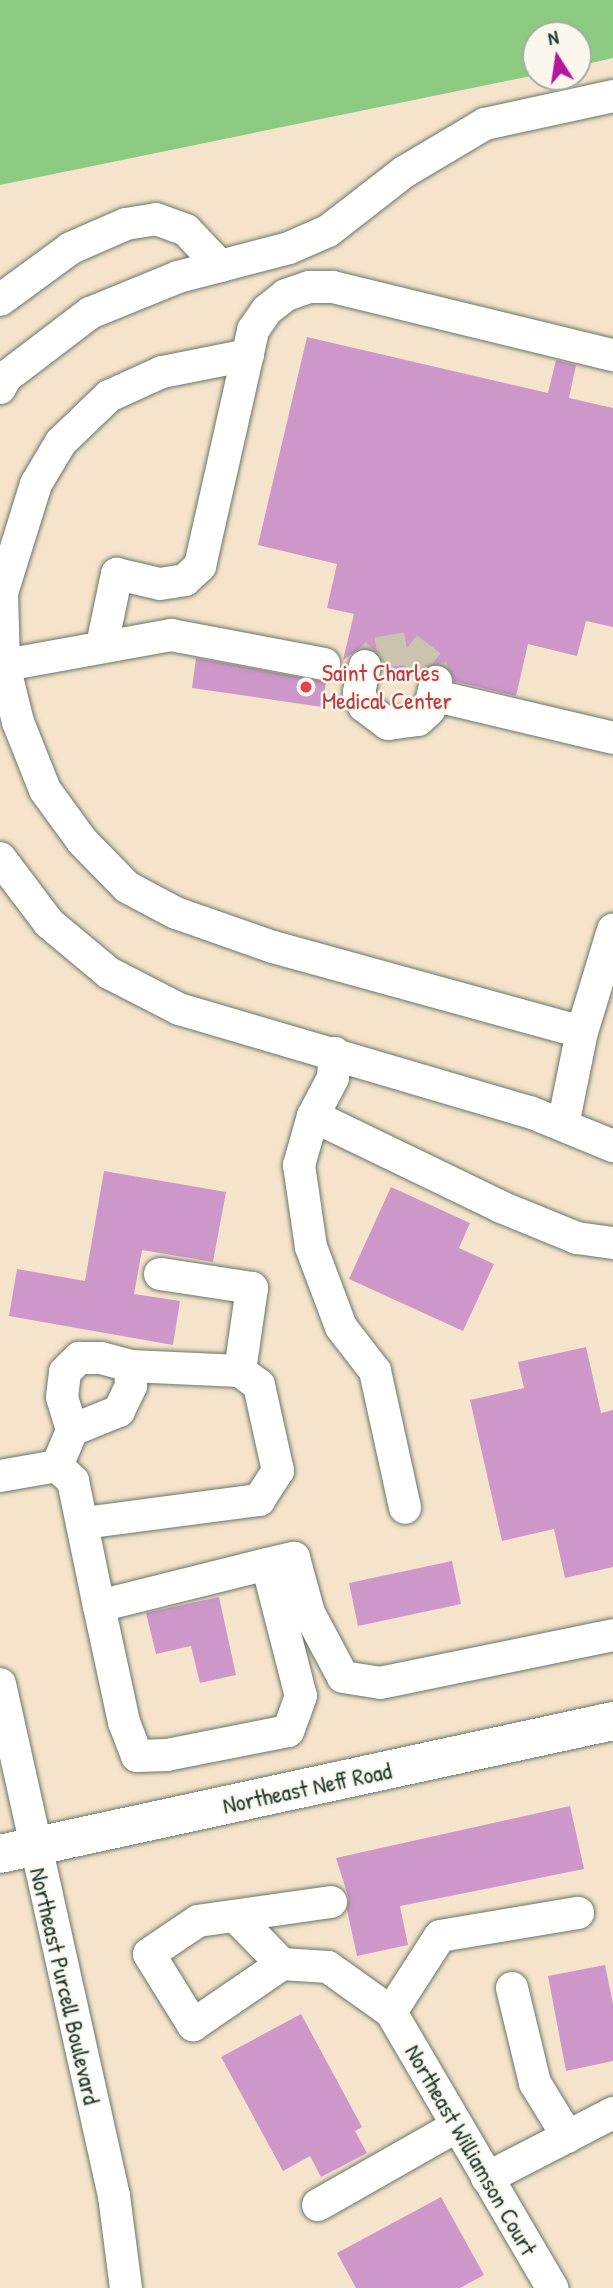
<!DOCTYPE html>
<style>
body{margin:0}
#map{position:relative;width:613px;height:2288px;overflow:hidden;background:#f5e4cb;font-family:"Patrick Hand",sans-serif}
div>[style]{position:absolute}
.green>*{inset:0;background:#8bca80}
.building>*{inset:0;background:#ce97ca}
.minor-tunnel>*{height:32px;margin-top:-16px;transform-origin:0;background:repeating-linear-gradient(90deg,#cac3ad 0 32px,transparent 0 48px)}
.roads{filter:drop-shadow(0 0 2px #6a7769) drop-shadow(0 0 2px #6a7769)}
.minor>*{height:32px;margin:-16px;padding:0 16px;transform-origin:16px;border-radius:16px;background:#fff}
.major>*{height:38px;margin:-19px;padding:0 19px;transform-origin:19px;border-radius:19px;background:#fff}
.dots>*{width:19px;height:19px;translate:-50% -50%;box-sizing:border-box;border:4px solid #fbf7ec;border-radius:50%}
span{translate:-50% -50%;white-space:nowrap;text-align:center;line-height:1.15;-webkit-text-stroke:5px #fbf7ec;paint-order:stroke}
.health-label{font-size:24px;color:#be3a42}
.left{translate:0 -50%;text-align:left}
.street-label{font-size:24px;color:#1f3d34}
.north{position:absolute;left:522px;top:21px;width:70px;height:70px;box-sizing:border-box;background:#fbf7ec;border:2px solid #a3ada2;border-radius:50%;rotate:348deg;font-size:19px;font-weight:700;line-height:28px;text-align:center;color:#1f3d34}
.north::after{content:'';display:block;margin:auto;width:24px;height:32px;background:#b5179e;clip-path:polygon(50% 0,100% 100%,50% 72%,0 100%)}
</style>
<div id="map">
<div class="green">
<i style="clip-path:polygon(0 0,613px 0,613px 58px,578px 66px,578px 35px,536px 35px,536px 75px,0 185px)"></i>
</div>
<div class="building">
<i style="clip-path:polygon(307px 337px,548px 393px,556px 360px,576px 365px,569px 398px,613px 408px,613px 627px,586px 621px,577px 656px,528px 644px,516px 696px,454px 681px,449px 669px,440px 664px,423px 669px,418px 678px,383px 670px,378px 653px,368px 648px,359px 649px,343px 660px,354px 614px,327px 608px,337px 564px,258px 545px)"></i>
<i style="clip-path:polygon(196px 658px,326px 682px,322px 707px,192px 688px)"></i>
<i style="clip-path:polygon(104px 1171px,226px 1192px,213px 1262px,142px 1250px,134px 1294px,180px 1301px,173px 1345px,9px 1316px,17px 1269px,85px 1281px)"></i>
<i style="clip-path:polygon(391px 1187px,470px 1223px,459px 1248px,494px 1264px,463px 1331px,349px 1279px)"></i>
<i style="clip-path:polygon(586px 1347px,601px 1413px,613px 1410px,613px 1567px,565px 1578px,554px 1529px,502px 1541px,470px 1400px,524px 1388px,518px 1362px)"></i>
<i style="clip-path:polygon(452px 1561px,461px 1604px,358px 1626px,349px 1583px)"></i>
<i style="clip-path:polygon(219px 1597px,236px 1675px,200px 1683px,191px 1646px,156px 1654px,146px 1613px)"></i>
<i style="clip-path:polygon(570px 1806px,584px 1869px,400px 1906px,408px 1945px,357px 1956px,347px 1910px,349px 1899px,336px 1858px)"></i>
<i style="clip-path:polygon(605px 1965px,613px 2004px,613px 2061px,566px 2071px,548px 1976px)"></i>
<i style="clip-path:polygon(301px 2014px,362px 2127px,355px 2131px,367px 2153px,321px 2177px,310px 2156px,283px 2171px,221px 2057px)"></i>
<i style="clip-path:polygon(441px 2197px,484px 2275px,460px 2288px,356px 2288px,337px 2253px)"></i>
</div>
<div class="minor-tunnel">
<i style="left:365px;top:666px;width:18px;rotate:-47deg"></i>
<i style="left:377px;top:653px;width:30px;rotate:-9deg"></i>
<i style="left:407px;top:648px;width:30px;rotate:37deg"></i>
<i style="left:431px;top:666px;width:17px;rotate:73deg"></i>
</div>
<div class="roads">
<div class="minor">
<i style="left:0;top:300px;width:88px;rotate:-36.2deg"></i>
<i style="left:71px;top:248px;width:60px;rotate:-23.6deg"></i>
<i style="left:126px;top:224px;width:30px;rotate:-9deg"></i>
<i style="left:156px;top:219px;width:32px;rotate:20deg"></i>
<i style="left:186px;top:230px;width:50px;rotate:46.6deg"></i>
<i style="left:248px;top:355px;width:88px;rotate:168.8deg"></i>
<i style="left:162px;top:372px;width:58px;rotate:155.6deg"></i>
<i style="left:109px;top:396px;width:66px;rotate:136.2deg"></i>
<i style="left:61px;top:442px;width:49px;rotate:120.8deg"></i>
<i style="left:36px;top:484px;width:114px;rotate:107.3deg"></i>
<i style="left:2px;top:593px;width:72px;rotate:88.4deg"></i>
<i style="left:4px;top:665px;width:59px;rotate:76.2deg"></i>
<i style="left:18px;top:722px;width:73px;rotate:68.3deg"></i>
<i style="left:45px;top:790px;width:63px;rotate:54deg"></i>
<i style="left:82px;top:841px;width:64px;rotate:45.6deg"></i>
<i style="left:127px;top:887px;width:55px;rotate:28deg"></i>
<i style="left:176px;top:913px;width:103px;rotate:19.3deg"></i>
<i style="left:273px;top:947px;width:320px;rotate:15.4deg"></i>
<i style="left:0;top:388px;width:13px;rotate:-61deg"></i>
<i style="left:6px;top:377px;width:106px;rotate:-37.3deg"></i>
<i style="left:90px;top:313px;width:95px;rotate:-22.2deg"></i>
<i style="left:178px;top:277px;width:115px;rotate:-14.6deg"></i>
<i style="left:289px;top:248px;width:43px;rotate:-23.6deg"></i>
<i style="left:328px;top:231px;width:96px;rotate:-37.8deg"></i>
<i style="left:404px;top:172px;width:94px;rotate:-30.7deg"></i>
<i style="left:485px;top:124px;width:131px;rotate:-12.3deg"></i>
<i style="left:102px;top:645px;width:73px;rotate:-78.1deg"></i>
<i style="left:117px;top:574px;width:44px;rotate:13.1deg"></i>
<i style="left:160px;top:584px;width:25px;rotate:-9deg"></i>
<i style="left:185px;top:580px;width:21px;rotate:-43deg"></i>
<i style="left:200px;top:566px;width:242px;rotate:-77.3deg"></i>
<i style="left:253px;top:330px;width:24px;rotate:-55deg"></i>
<i style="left:267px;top:310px;width:24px;rotate:-38deg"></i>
<i style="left:286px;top:295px;width:24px;rotate:-19deg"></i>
<i style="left:309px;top:287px;width:24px"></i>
<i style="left:333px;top:287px;width:288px;rotate:13.7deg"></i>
<i style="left:0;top:666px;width:174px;rotate:-10.3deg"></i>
<i style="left:171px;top:635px;width:156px;rotate:10.7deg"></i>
<i style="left:365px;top:666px;width:27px;rotate:103deg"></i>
<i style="left:359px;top:692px;width:15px;rotate:70deg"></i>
<i style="left:364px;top:706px;width:30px;rotate:37deg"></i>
<i style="left:388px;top:724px;width:30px;rotate:-8deg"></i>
<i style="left:418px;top:720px;width:15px;rotate:-42deg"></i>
<i style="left:429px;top:710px;width:29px;rotate:-76deg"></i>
<i style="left:436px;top:696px;width:182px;rotate:13.3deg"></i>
<i style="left:0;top:858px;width:81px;rotate:53deg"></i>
<i style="left:49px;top:923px;width:78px;rotate:39.8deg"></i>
<i style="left:109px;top:973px;width:79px;rotate:27.2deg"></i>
<i style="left:179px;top:1009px;width:366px;rotate:16.4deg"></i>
<i style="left:530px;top:1112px;width:90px;rotate:22.3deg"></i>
<i style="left:335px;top:1053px;width:25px;rotate:95deg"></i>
<i style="left:333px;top:1078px;width:43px;rotate:117.8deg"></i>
<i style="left:313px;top:1116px;width:51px;rotate:105.9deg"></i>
<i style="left:299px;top:1165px;width:83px;rotate:81.7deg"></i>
<i style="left:311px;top:1247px;width:85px;rotate:69.4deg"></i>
<i style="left:341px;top:1327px;width:56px;rotate:52.3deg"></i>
<i style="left:375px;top:1371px;width:140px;rotate:77.6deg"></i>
<i style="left:313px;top:1116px;width:209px;rotate:25.8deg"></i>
<i style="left:501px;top:1207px;width:82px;rotate:22.2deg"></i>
<i style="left:577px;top:1238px;width:36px;rotate:8deg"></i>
<i style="left:563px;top:1125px;width:95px;rotate:-78.5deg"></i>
<i style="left:582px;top:1032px;width:107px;rotate:-73.1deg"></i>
<i style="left:130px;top:1366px;width:110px;rotate:2.6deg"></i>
<i style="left:240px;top:1371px;width:84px;rotate:-81.8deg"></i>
<i style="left:252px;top:1288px;width:93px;rotate:-171.3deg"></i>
<i style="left:57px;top:1466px;width:39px;rotate:-67deg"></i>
<i style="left:72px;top:1430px;width:34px;rotate:-107deg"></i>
<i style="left:62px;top:1397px;width:25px;rotate:-83deg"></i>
<i style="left:65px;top:1372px;width:20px;rotate:-45deg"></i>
<i style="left:79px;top:1358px;width:22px"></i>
<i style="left:101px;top:1358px;width:30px;rotate:15deg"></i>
<i style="left:130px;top:1366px;width:20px;rotate:87deg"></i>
<i style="left:131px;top:1386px;width:28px;rotate:116deg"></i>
<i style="left:119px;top:1411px;width:51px;rotate:158deg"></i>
<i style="left:0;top:1476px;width:58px;rotate:-10deg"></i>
<i style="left:57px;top:1466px;width:22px;rotate:43deg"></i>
<i style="left:73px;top:1481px;width:128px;rotate:78.3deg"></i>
<i style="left:84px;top:1523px;width:177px;rotate:-7.5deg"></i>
<i style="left:259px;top:1500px;width:35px;rotate:-57deg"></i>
<i style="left:278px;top:1471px;width:88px;rotate:-102.5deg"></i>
<i style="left:259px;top:1385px;width:24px;rotate:-144deg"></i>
<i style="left:267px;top:1564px;width:136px;rotate:75.6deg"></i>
<i style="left:301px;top:1696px;width:37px;rotate:110deg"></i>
<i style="left:288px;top:1731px;width:123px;rotate:168.8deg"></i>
<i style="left:167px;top:1755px;width:30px;rotate:178deg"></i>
<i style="left:137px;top:1756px;width:36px;rotate:-111deg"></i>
<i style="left:124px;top:1722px;width:119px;rotate:-102.2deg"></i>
<i style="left:99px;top:1606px;width:173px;rotate:-14deg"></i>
<i style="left:267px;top:1564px;width:28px;rotate:-13deg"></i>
<i style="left:294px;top:1558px;width:57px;rotate:74.7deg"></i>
<i style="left:309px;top:1613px;width:72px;rotate:62deg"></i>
<i style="left:343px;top:1677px;width:37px;rotate:9deg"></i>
<i style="left:380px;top:1683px;width:238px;rotate:-11.6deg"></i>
<i style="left:0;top:1684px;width:525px;rotate:77.45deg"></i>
<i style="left:114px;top:2196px;width:93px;rotate:82.6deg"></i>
<i style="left:331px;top:1902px;width:134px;rotate:171.9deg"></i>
<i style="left:198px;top:1921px;width:59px;rotate:146deg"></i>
<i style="left:149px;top:1954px;width:84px;rotate:58.2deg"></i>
<i style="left:193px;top:2025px;width:108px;rotate:-34.4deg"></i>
<i style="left:282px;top:1964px;width:46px;rotate:3.7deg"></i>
<i style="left:328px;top:1967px;width:77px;rotate:35.5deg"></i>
<i style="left:391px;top:2012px;width:320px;rotate:59.7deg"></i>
<i style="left:235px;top:1916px;width:67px;rotate:45.6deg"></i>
<i style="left:512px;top:1988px;width:98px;rotate:76.4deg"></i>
<i style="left:535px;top:2083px;width:63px;rotate:58.6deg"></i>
<i style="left:391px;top:2012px;width:90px;rotate:-57.2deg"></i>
<i style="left:440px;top:1936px;width:140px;rotate:-9.5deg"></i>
<i style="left:487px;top:2178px;width:142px;rotate:-27.3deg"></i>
<i style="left:318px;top:2205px;width:160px;rotate:-29.6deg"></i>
</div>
<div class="major">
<i style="left:0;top:1854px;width:627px;rotate:-12.24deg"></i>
</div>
</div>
<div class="dots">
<i style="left:306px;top:687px;background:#e0444e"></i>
</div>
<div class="health-label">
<span class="left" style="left:322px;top:687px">Saint Charles<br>Medical Center</span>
</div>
<div class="street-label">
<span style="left:307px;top:1788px;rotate:-12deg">Northeast Neff Road</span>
<span style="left:65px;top:1986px;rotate:77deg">Northeast Purcell Boulevard</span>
<span style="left:471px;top:2150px;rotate:60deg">Northeast Williamson Court</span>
</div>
<div class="north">N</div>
</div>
